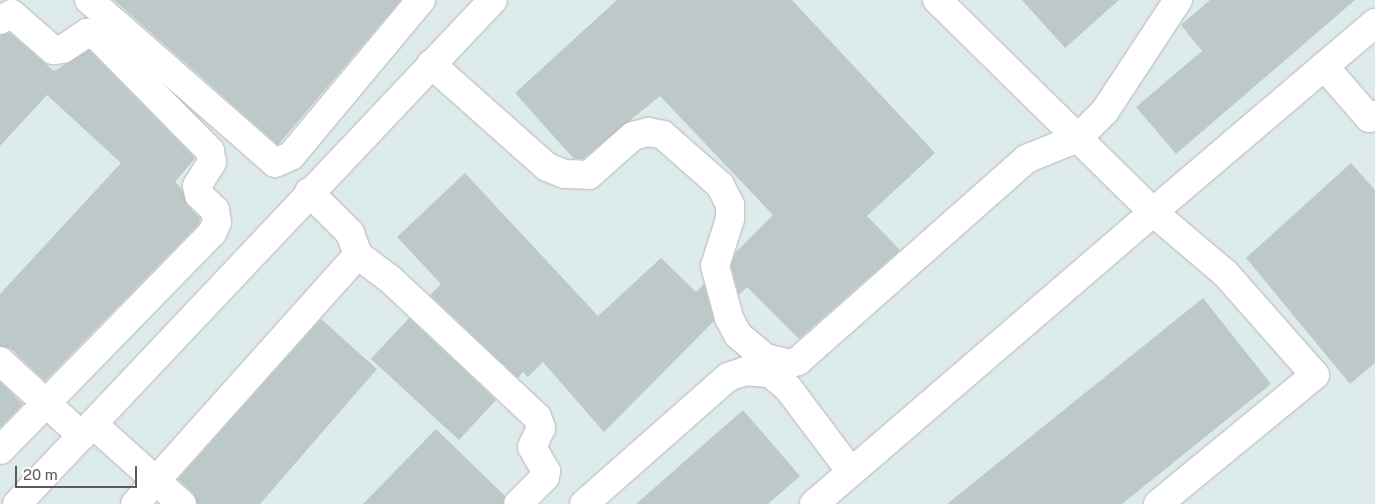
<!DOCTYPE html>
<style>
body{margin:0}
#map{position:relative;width:1375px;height:504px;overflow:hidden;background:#deebec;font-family:"Public Sans",sans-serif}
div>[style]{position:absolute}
.building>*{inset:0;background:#bdc9c9}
.roads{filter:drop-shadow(0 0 1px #bcb4b5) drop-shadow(0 0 1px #bcb4b5)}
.minor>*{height:28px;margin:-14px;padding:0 14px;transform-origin:14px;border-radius:14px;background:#fff}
span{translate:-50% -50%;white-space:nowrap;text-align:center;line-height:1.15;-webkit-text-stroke:4.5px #fff;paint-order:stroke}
.scale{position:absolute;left:15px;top:466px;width:122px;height:22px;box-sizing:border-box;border:2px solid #605759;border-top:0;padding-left:6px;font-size:15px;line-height:18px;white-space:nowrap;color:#605759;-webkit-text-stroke:4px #fff;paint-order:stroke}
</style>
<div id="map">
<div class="building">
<i style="clip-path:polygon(114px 0,401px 0,278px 145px)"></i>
<i style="clip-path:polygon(617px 0,792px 0,935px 153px,867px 216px,900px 250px,799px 339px,747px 287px,739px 295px,731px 266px,736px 252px,773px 215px,660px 96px,583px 159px,574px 159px,515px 93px)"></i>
<i style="clip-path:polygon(1022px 0,1119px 0,1065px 48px)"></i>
<i style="clip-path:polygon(1210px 0,1355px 0,1176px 154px,1136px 107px,1202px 51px,1181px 25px)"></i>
<i style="clip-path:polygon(10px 33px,54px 71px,89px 50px,195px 158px,175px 182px,182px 189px,188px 206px,200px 218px,199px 224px,45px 381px,11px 349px,0 346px,0 294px,121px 163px,47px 95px,0 146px,0 35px)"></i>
<i style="clip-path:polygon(1351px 163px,1375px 190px,1375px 363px,1350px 384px,1246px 258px)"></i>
<i style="clip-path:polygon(465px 173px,598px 316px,661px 258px,696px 292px,704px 284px,714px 321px,604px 432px,543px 362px,528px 377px,523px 372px,518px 378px,430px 295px,441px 284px,397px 237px)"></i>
<i style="clip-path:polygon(1203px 298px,1271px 384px,1122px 504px,947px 504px)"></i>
<i style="clip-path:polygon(409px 318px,496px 400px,459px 440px,371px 359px)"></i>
<i style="clip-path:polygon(321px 319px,377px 369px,260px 504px,197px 504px,193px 493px,178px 479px)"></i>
<i style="clip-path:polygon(0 382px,23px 404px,0 428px)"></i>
<i style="clip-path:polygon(743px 410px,800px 476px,768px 504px,636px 504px)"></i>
<i style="clip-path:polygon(436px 429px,505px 496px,503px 504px,363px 504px)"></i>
</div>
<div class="roads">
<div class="minor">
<i style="left:89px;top:0;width:247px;rotate:41.2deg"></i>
<i style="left:275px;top:163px;width:17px;rotate:-24deg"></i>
<i style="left:291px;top:156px;width:203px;rotate:-50.2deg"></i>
<i style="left:0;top:20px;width:13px;rotate:-27deg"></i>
<i style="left:12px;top:14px;width:55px;rotate:41.3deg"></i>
<i style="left:53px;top:50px;width:10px;rotate:-6deg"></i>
<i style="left:63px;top:49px;width:29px;rotate:-34deg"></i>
<i style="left:87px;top:33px;width:12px;rotate:20deg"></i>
<i style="left:98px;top:37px;width:160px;rotate:45.5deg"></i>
<i style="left:210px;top:151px;width:11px;rotate:80deg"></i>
<i style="left:212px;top:162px;width:28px;rotate:122deg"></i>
<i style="left:197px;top:186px;width:9px;rotate:77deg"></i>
<i style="left:199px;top:195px;width:22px;rotate:43deg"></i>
<i style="left:215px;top:210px;width:12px;rotate:81deg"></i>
<i style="left:217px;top:222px;width:12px;rotate:114deg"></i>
<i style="left:212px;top:233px;width:303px;rotate:134.3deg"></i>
<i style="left:431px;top:64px;width:155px;rotate:41.6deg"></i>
<i style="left:547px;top:167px;width:18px;rotate:22deg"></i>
<i style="left:564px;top:174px;width:25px;rotate:2deg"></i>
<i style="left:589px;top:175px;width:59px;rotate:-41.6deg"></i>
<i style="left:633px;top:136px;width:16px;rotate:-15deg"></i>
<i style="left:648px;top:132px;width:15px;rotate:11deg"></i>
<i style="left:663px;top:135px;width:76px;rotate:41.3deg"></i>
<i style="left:720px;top:185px;width:22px;rotate:63deg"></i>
<i style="left:730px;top:205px;width:14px;rotate:90deg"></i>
<i style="left:730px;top:219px;width:49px;rotate:107.7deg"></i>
<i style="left:715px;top:266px;width:54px;rotate:74.9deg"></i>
<i style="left:729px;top:318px;width:19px;rotate:62deg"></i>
<i style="left:738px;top:335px;width:35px;rotate:40deg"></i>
<i style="left:765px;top:358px;width:26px;rotate:13deg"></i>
<i style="left:790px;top:364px;width:9px;rotate:-21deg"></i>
<i style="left:798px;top:361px;width:305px;rotate:-41.5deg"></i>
<i style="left:1026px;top:159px;width:56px;rotate:-22deg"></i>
<i style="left:1078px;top:138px;width:38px;rotate:-45deg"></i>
<i style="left:1105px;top:111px;width:133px;rotate:-56.7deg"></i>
<i style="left:1324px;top:66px;width:69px;rotate:49.1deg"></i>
<i style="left:1369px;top:118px;width:7px;rotate:-27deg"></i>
<i style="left:309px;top:192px;width:58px;rotate:45deg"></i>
<i style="left:350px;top:233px;width:23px;rotate:70deg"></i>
<i style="left:358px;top:255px;width:39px;rotate:37deg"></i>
<i style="left:389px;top:278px;width:203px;rotate:43.2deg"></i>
<i style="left:537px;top:417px;width:12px;rotate:70deg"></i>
<i style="left:541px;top:428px;width:21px;rotate:115deg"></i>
<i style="left:532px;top:447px;width:28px;rotate:60deg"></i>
<i style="left:546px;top:471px;width:6px;rotate:99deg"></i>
<i style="left:545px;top:477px;width:38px;rotate:135deg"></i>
<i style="left:0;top:361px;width:111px;rotate:42.4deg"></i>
<i style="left:93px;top:424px;width:120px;rotate:42deg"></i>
<i style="left:17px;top:504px;width:693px;rotate:-46.64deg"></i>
<i style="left:135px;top:504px;width:334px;rotate:-48.2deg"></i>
<i style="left:584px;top:504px;width:192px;rotate:-41.4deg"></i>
<i style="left:728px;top:377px;width:18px;rotate:-19deg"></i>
<i style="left:745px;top:371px;width:25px;rotate:5deg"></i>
<i style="left:770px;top:373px;width:23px;rotate:40deg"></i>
<i style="left:788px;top:388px;width:105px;rotate:53.1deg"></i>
<i style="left:814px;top:504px;width:447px;rotate:-40.7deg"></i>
<i style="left:1153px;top:212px;width:303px;rotate:-135.5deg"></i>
<i style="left:1158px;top:504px;width:203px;rotate:-39.4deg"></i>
<i style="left:1315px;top:375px;width:135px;rotate:-131.4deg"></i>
<i style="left:1226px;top:274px;width:96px;rotate:-139.7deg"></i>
<i style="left:1153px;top:212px;width:292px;rotate:-40.4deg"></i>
</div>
</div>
<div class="scale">20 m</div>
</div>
